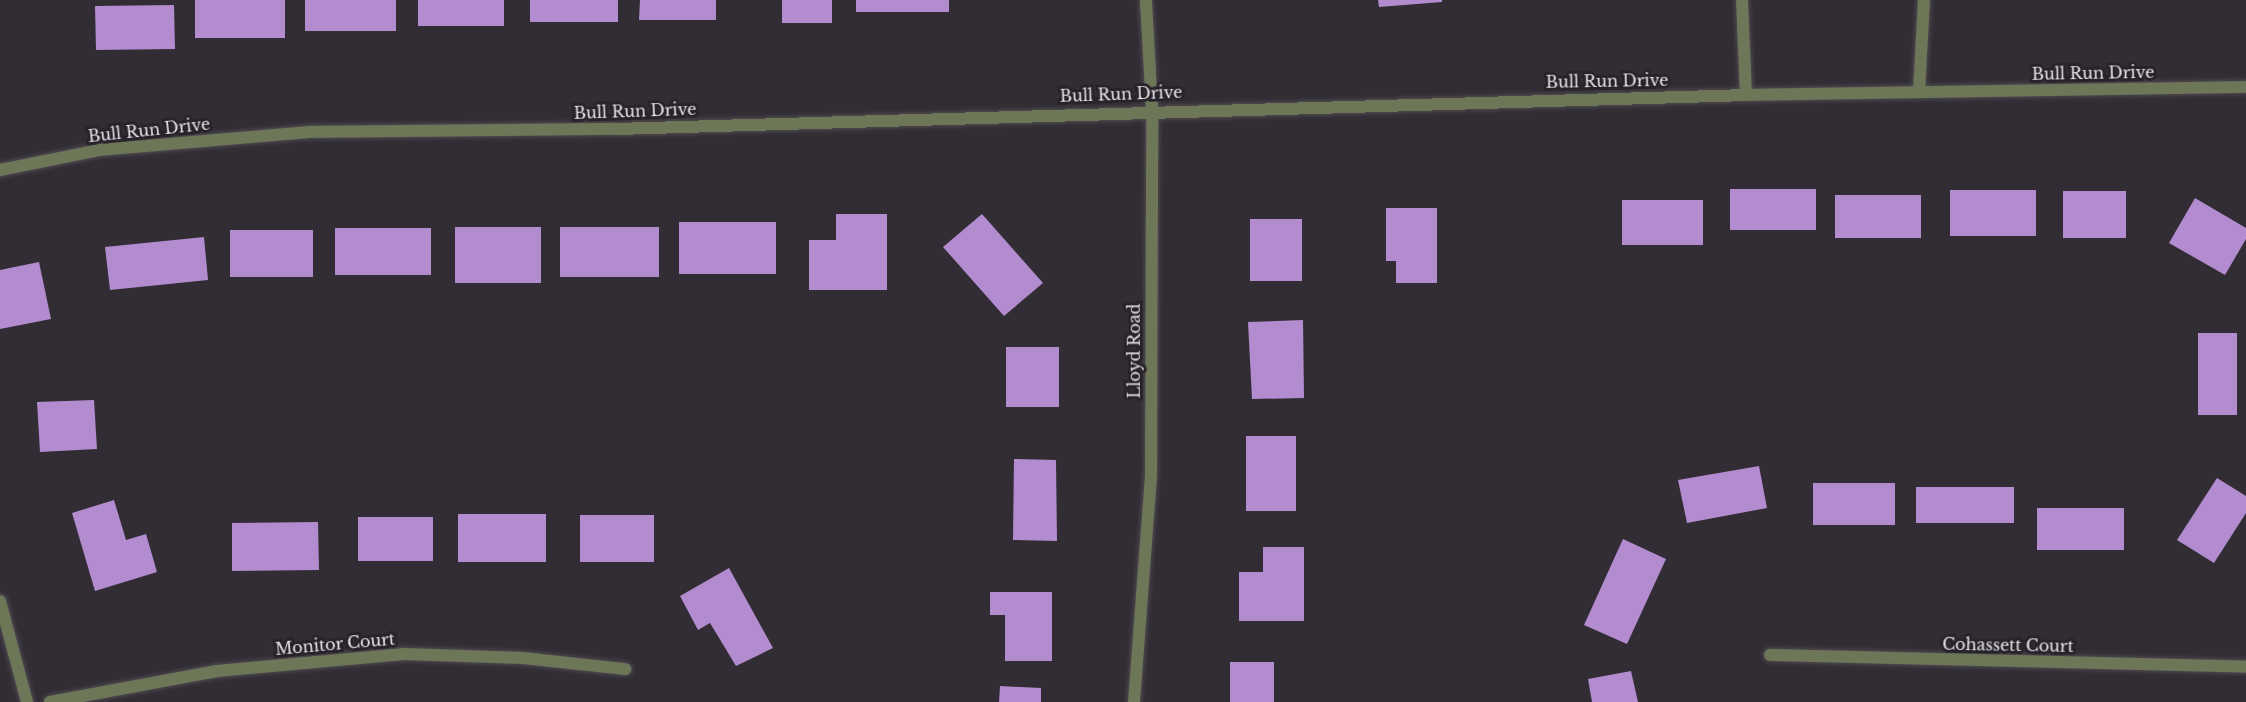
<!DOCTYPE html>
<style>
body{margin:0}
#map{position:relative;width:2246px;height:702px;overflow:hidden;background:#322d35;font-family:"Libre Baskerville",serif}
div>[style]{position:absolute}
.building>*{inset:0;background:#b28cce}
.roads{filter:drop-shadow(0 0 2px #4f4a51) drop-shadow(0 0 2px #4f4a51)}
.lane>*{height:12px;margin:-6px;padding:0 6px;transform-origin:6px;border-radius:6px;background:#6d7657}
.street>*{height:12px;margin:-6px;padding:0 6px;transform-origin:6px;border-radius:6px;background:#6d7657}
span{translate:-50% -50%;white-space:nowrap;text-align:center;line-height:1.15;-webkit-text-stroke:6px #28232b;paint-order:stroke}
.street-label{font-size:16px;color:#e5e2e7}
</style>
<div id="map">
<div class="building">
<i style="clip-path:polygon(195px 0,285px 0,285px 38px,195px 38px)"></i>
<i style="clip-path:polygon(305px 0,396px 0,396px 31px,305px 31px)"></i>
<i style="clip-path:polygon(418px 0,504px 0,504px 26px,418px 26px)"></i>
<i style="clip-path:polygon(530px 0,618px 0,618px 22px,530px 22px)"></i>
<i style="clip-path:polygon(640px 0,716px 0,716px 20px,639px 20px)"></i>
<i style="clip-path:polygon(782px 0,832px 0,832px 23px,782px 23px)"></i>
<i style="clip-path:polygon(856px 0,949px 0,949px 12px,856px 12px)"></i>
<i style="clip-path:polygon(1378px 0,1442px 0,1442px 2px,1379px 7px)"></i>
<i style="clip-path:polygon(174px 5px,175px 49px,96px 50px,95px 6px)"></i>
<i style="clip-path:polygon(1730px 189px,1816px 189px,1816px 230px,1730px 230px)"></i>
<i style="clip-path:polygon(1950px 190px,2036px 190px,2036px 236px,1950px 236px)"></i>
<i style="clip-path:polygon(2063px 191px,2126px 191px,2126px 238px,2063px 238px)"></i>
<i style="clip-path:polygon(1835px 195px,1921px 195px,1921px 238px,1835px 238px)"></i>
<i style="clip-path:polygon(2195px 198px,2246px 228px,2246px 239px,2225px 275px,2169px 243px)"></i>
<i style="clip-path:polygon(1622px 200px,1703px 200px,1703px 245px,1622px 245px)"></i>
<i style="clip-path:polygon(1386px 208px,1437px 208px,1437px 283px,1396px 283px,1396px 261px,1386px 261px)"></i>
<i style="clip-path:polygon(836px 214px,887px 214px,887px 290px,809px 290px,809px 240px,836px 240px)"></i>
<i style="clip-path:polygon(982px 214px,1043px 283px,1004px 316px,943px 247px)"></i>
<i style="clip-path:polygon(1250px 219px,1302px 219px,1302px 281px,1250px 281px)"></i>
<i style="clip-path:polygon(679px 222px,776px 222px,776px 274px,679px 274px)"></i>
<i style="clip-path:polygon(455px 227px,541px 227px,541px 283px,455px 283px)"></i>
<i style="clip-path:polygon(560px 227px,659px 227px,659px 277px,560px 277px)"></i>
<i style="clip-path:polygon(335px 228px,431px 228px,431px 275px,335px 275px)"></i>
<i style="clip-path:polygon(230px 230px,313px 230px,313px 277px,230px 277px)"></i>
<i style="clip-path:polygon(204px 237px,208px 280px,110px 290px,105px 247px)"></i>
<i style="clip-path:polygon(39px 262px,51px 319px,0 329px,0 270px)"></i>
<i style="clip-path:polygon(1303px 320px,1304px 398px,1252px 399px,1248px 322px)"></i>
<i style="clip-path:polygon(2198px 333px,2237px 333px,2237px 415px,2198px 415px)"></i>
<i style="clip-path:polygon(1006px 347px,1059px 347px,1059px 407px,1006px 407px)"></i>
<i style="clip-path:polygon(94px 400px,97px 449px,40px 452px,37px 402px)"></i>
<i style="clip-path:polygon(1246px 436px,1296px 436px,1296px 511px,1246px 511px)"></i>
<i style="clip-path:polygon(1014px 459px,1056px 460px,1057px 541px,1013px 540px)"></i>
<i style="clip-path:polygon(1759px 466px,1767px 508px,1687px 523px,1678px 480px)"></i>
<i style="clip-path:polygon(2217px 478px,2246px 496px,2246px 513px,2214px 563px,2177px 540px)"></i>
<i style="clip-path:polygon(1813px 483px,1895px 483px,1895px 525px,1813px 525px)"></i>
<i style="clip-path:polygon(1916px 487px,2014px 487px,2014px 523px,1916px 523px)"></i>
<i style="clip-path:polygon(114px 500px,126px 540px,146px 534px,157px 572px,95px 591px,72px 513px)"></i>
<i style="clip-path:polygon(2037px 508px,2124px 508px,2124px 550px,2037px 550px)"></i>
<i style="clip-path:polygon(458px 514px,546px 514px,546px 562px,458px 562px)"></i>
<i style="clip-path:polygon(580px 515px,654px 515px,654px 562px,580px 562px)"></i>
<i style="clip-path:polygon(358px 517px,433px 517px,433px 561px,358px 561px)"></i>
<i style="clip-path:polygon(318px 522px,319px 570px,232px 571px,232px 523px)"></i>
<i style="clip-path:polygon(1623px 539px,1666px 559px,1627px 644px,1584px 625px)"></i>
<i style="clip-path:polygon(1263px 547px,1304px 547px,1304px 621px,1239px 621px,1239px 572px,1263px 572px)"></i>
<i style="clip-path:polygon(729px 568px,773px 648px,736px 666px,710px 623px,698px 630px,680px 596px)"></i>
<i style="clip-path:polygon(990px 592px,1052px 592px,1052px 661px,1005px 661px,1005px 615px,990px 615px)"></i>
<i style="clip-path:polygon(1230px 662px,1274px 662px,1274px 702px,1230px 702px)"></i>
<i style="clip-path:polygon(1631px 671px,1638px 702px,1592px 702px,1588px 679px)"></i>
<i style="clip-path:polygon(1000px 686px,1041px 688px,1041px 702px,999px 702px)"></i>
</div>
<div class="roads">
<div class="lane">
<i style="left:1919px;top:92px;width:92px;rotate:-86.9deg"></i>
</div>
<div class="street">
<i style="left:1742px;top:0;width:95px;rotate:87.6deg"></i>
<i style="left:0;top:170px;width:101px;rotate:-11.4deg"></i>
<i style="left:99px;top:150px;width:211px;rotate:-4.9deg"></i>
<i style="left:309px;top:132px;width:307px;rotate:-0.6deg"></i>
<i style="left:616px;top:129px;width:1131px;rotate:-1.72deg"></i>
<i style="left:1746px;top:95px;width:500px;rotate:-0.92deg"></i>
<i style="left:0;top:601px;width:105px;rotate:75deg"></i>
<i style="left:1770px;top:655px;width:476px;rotate:1.4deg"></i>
<i style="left:50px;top:702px;width:170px;rotate:-10.5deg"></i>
<i style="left:217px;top:671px;width:188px;rotate:-5.2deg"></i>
<i style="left:404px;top:654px;width:119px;rotate:1.9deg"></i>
<i style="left:523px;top:658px;width:103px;rotate:6.2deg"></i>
<i style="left:1134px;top:702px;width:228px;rotate:-85.7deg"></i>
<i style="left:1151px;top:475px;width:366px;rotate:-89.8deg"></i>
<i style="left:1152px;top:109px;width:109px;rotate:-93.2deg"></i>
</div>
</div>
<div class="street-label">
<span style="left:2093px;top:73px;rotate:-1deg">Bull Run Drive</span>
<span style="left:1607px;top:81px;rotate:-1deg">Bull Run Drive</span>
<span style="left:1121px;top:94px;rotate:-2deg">Bull Run Drive</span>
<span style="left:635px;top:111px;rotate:-2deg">Bull Run Drive</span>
<span style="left:149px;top:130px;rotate:-6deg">Bull Run Drive</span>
<span style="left:1134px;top:351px;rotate:-90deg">Lloyd Road</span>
<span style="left:335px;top:644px;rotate:-5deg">Monitor Court</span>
<span style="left:2008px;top:645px;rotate:1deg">Cohassett Court</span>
</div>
</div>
